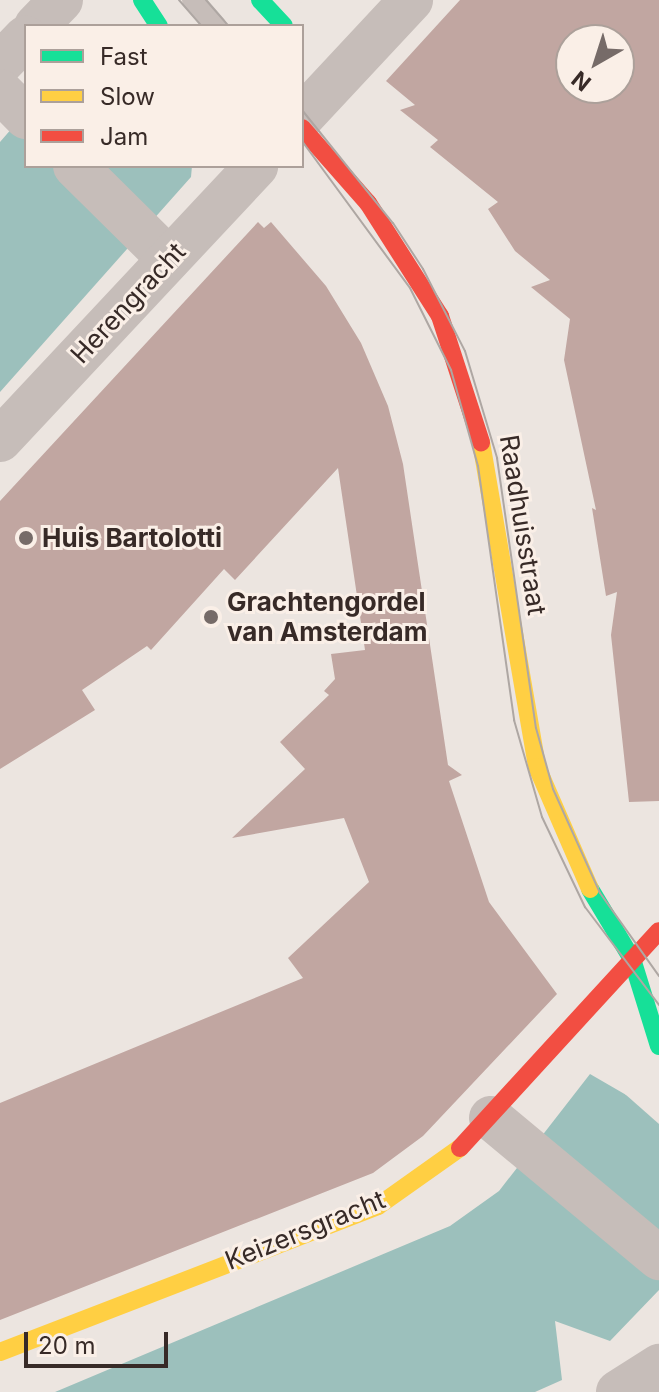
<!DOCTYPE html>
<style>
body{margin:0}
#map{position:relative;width:659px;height:1392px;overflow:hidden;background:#ece5e0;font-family:Inter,sans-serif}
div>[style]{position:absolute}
.water>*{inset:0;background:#9cc0bc}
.pier>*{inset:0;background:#ece5e0}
.building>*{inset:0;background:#c1a6a1}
.lane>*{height:22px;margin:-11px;padding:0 11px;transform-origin:11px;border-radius:11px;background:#c6bdb9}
.street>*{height:44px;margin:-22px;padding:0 22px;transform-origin:22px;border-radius:22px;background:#c6bdb9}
.fast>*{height:18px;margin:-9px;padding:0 9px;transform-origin:9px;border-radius:9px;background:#16e098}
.slow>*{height:18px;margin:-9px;padding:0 9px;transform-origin:9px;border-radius:9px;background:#ffcf43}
.jam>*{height:18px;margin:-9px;padding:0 9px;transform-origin:9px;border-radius:9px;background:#f24e42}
.tram>*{height:2px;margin:-1px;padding:0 1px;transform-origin:1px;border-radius:1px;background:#aea7a3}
.dots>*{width:22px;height:22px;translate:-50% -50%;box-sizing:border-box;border:4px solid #faefe7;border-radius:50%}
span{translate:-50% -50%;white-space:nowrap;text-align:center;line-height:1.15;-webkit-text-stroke:6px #faefe7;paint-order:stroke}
.street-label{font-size:26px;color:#372a27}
.poi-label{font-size:26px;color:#372a27;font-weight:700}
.left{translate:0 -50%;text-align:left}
.legend{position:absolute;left:24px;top:24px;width:280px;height:144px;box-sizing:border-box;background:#faefe7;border:2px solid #aca09a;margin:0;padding:10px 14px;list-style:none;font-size:24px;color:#372a27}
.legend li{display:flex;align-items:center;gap:16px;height:40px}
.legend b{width:40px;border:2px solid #aca09a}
.north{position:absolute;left:555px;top:24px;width:80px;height:80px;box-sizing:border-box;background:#faefe7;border:2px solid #aca09a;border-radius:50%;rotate:219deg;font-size:22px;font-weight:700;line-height:32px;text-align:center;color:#372a27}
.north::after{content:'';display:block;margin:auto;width:28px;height:36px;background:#766b68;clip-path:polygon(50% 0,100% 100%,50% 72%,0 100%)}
.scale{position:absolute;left:24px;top:1332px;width:144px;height:36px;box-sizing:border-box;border:4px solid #372a27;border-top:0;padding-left:10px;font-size:24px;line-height:28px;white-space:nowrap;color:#372a27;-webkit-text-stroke:6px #faefe7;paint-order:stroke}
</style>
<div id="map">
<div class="water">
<i style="clip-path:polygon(26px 112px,26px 166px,192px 166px,191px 177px,0 392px,0 142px)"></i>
<i style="clip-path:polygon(659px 1063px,659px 1290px,610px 1341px,555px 1321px,562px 1380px,535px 1392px,55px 1392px,450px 1226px,499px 1191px,590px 1074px,628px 1096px)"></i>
</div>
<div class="pier">
<i style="clip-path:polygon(159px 0,303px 0,280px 26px,137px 26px)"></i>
<i style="clip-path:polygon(659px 1059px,659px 1124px,625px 1094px)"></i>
</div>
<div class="building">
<i style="clip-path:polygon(evenodd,460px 0,659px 0,659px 801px,629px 802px,611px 635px,617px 592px,606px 596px,592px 508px,596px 510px,564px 360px,570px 319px,531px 287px,550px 280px,515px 251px,488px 209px,498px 202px,430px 147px,438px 140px,400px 110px,415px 105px,386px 81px,460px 0,571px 40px,619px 40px,619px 88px,571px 88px,571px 40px)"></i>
<i style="clip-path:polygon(258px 222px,264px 228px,271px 222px,326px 286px,361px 343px,388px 406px,403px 464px,448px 765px,462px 775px,449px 781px,489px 902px,557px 994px,423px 1136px,373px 1173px,0 1320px,0 1103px,303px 978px,288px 958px,369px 882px,344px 818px,232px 838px,305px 769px,280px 742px,329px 695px,324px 691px,335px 679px,331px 654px,365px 650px,338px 468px,235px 580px,224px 569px,151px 650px,147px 646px,82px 690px,95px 710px,0 769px,0 501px)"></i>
</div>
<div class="lane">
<i style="left:193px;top:0;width:35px;rotate:49deg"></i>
</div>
<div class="street">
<i style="left:36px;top:26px;width:36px;rotate:-46deg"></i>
<i style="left:0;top:64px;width:37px;rotate:-46deg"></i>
<i style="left:0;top:91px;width:37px;rotate:45deg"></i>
<i style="left:302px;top:117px;width:160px;rotate:-47deg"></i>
<i style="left:75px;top:166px;width:132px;rotate:44.7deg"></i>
<i style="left:0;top:440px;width:375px;rotate:-46.9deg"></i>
<i style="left:491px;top:1118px;width:219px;rotate:39.8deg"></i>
<i style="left:618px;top:1392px;width:49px;rotate:-32.4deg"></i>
</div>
<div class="fast">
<i style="left:142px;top:0;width:31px;rotate:57deg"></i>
<i style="left:260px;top:0;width:35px;rotate:47deg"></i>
<i style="left:590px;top:889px;width:82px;rotate:59deg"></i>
<i style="left:632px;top:959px;width:91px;rotate:72.8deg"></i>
</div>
<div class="slow">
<i style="left:481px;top:442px;width:330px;rotate:80.2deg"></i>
<i style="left:537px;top:767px;width:133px;rotate:66.5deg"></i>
<i style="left:0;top:1352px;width:405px;rotate:-21.1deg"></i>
<i style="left:378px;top:1206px;width:100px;rotate:-35.3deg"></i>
</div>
<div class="jam">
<i style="left:302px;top:128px;width:100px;rotate:48.7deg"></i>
<i style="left:368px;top:203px;width:134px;rotate:57.5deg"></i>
<i style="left:440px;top:316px;width:133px;rotate:72deg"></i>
<i style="left:460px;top:1148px;width:294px;rotate:-47.5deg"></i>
</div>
<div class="tram">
<i style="left:179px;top:0;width:35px;rotate:49deg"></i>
<i style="left:206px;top:0;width:35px;rotate:49deg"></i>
<i style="left:302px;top:110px;width:145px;rotate:51.2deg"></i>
<i style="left:393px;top:223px;width:55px;rotate:56.9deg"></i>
<i style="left:423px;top:269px;width:92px;rotate:62.9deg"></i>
<i style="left:465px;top:351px;width:112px;rotate:73.3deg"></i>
<i style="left:497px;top:458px;width:273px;rotate:81.8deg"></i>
<i style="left:536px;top:728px;width:63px;rotate:74.4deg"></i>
<i style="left:553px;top:789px;width:114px;rotate:65.7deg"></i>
<i style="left:600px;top:893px;width:102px;rotate:54.6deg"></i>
<i style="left:302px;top:141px;width:182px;rotate:53.7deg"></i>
<i style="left:410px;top:288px;width:92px;rotate:63.4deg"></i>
<i style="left:451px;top:370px;width:100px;rotate:74.3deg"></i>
<i style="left:478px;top:466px;width:257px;rotate:81.9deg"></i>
<i style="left:514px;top:720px;width:101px;rotate:73.9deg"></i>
<i style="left:542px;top:817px;width:100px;rotate:64.5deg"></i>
<i style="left:585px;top:907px;width:123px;rotate:52.9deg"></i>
</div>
<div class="dots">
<i style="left:26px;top:538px;background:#766b68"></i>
<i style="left:211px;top:617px;background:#766b68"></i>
</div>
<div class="street-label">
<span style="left:128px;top:303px;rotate:-47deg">Herengracht</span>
<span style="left:523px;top:525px;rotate:81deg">Raadhuisstraat</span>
<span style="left:305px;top:1230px;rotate:-22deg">Keizersgracht</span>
</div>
<div class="poi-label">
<span class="left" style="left:42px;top:538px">Huis Bartolotti</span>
<span class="left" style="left:227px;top:617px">Grachtengordel<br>van Amsterdam</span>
</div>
<ul class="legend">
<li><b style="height:10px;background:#16e098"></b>Fast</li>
<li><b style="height:10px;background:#ffcf43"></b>Slow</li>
<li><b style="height:10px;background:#f24e42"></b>Jam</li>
</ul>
<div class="north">N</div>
<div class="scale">20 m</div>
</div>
